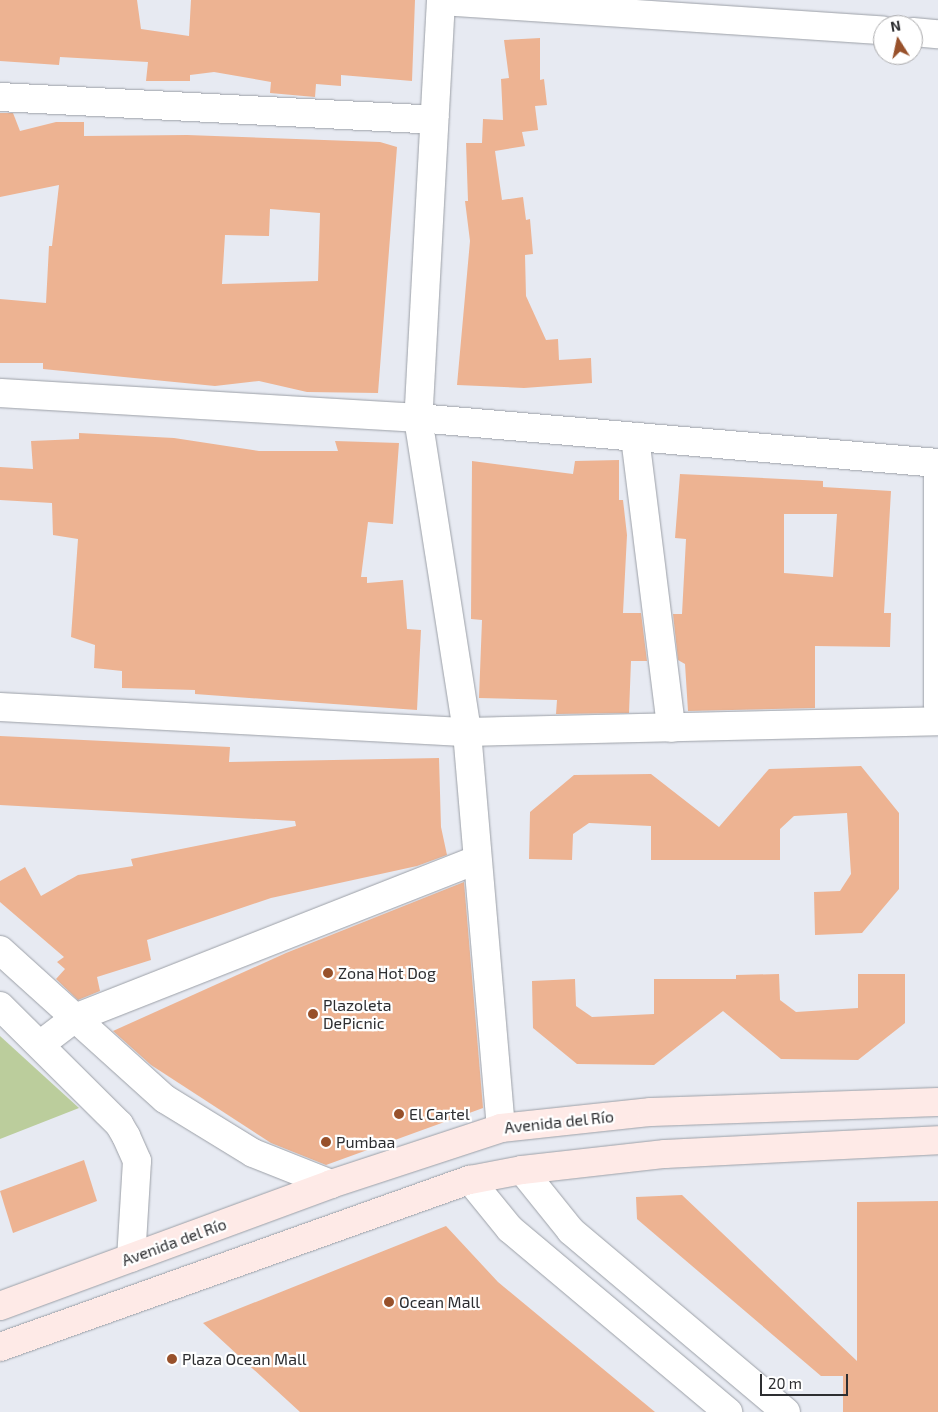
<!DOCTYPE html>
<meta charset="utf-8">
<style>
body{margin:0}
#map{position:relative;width:938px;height:1412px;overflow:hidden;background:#e7eaf2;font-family:"Exo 2",sans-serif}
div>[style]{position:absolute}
.green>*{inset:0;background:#bbcd9c}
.building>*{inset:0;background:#edb392}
.roads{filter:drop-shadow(0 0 1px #9ca0a7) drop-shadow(0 0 1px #9ca0a7)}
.minor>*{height:28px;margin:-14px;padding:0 14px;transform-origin:14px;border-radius:14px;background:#fff}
.secondary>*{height:28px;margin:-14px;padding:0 14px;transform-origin:14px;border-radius:14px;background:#feeae7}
.dots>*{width:14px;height:14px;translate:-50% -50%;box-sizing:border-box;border:2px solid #fff;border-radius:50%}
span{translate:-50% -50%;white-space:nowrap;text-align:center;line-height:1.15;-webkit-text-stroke:4.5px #fff;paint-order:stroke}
.poi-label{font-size:16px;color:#2d2e31}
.left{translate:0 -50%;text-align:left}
.street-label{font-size:16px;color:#2d2e31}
.north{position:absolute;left:873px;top:15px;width:50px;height:50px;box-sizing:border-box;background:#fff;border:1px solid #ababad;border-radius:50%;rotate:350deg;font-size:14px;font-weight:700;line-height:20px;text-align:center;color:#2d2e31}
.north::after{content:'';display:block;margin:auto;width:18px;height:22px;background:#98512b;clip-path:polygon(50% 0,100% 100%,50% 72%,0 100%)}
.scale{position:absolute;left:760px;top:1374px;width:88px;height:22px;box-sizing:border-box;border:2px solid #2d2e31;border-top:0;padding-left:6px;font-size:15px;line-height:18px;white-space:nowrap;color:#2d2e31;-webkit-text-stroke:4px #fff;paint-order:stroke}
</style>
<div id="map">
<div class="green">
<i style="clip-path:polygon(0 1036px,79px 1108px,0 1139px)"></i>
</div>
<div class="building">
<i style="clip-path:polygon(0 0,137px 0,141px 29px,189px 36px,191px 0,415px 0,412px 81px,341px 75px,341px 86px,316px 84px,315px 97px,270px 93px,271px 82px,214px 72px,190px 75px,190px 81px,146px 81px,148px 62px,60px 57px,59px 65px,0 61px)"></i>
<i style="clip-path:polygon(540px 38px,540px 80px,544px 79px,547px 105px,535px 106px,538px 130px,522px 132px,525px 146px,495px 151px,502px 200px,523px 197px,526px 220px,530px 219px,533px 254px,525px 255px,526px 296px,546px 340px,558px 339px,559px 360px,591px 358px,592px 383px,524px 388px,457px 385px,470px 241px,465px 201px,468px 201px,466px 143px,482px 143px,483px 119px,503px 120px,501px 79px,509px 78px,504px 40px)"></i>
<i style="clip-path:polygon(evenodd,0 113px,13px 113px,20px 131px,56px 122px,84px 122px,84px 136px,187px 135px,380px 142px,397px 147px,378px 393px,307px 392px,259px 381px,215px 386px,43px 369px,43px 363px,0 363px,0 299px,46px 303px,49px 246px,52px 246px,59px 185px,0 197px,0 113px,270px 209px,320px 213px,318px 281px,222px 284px,225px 235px,269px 236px,270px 209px)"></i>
<i style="clip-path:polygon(79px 433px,174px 438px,259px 451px,338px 451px,335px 441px,399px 443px,393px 524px,368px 522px,361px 577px,367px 577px,367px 583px,403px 580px,407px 629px,421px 630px,417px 710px,195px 694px,195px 690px,122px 688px,122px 671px,94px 668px,95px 645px,71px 637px,78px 539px,53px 535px,52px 503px,0 500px,0 467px,33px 469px,31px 441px,79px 439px)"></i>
<i style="clip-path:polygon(619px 460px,619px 500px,623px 500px,627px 535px,623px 613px,641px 613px,647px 661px,631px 661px,629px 713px,556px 714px,557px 700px,479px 698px,482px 620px,471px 619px,472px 461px,573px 474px,575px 461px)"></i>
<i style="clip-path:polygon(evenodd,680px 474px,823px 481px,823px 487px,891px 491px,884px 613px,891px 613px,890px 647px,815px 646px,815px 708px,688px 711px,685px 664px,678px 660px,673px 614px,682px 614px,686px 539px,675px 538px,680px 474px,784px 514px,837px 514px,833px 577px,784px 573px,784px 514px)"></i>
<i style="clip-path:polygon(0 736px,230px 747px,229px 762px,439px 758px,441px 827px,447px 855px,417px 866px,271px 898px,147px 940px,151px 960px,97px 977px,100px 991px,78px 1000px,56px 979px,65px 969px,57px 962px,64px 957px,0 902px,0 881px,25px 867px,41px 896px,78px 875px,133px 866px,131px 859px,296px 826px,295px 821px,0 805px)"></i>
<i style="clip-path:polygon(861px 766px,899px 813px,899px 889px,862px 933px,815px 935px,814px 892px,840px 891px,851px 874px,847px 813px,794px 816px,780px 829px,780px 860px,651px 860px,651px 826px,589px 823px,573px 834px,572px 860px,529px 859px,530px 812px,574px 775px,651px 774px,719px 827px,769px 769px)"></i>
<i style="clip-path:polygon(464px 882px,483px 1108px,326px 1165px,271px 1143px,151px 1065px,113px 1031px,286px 953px)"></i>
<i style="clip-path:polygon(779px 974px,780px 1000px,796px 1012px,858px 1008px,858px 974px,905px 974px,905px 1023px,858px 1060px,781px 1059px,723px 1011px,654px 1065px,577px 1064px,533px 1028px,532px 981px,575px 979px,576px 1006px,592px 1017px,654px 1014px,654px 979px,736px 979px,736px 975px)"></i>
<i style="clip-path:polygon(84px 1160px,97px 1201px,13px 1233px,0 1191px)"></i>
<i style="clip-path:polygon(682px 1195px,857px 1361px,857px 1202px,938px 1201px,938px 1412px,843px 1412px,843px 1376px,821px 1376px,637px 1219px,636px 1197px)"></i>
<i style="clip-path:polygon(446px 1226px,498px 1282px,655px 1412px,300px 1412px,203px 1323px)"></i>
</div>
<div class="roads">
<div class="minor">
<i style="left:441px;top:0;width:419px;rotate:93.1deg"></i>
<i style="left:418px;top:418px;width:318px;rotate:81.1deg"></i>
<i style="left:467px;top:732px;width:397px;rotate:85.1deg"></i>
<i style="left:441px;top:1px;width:443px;rotate:3.8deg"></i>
<i style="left:913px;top:32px;width:25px;rotate:5deg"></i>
<i style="left:0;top:97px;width:435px;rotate:3deg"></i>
<i style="left:0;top:393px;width:419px;rotate:3.4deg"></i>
<i style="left:418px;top:418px;width:522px;rotate:4.95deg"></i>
<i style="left:635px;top:437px;width:293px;rotate:82.9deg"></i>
<i style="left:938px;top:463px;width:243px;rotate:90deg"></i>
<i style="left:0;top:707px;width:468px;rotate:3.1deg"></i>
<i style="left:467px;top:732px;width:471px;rotate:-1.3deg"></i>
<i style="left:0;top:950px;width:222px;rotate:42.1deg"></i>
<i style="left:165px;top:1099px;width:103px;rotate:31.5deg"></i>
<i style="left:253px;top:1153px;width:84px;rotate:21.7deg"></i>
<i style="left:0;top:1006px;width:168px;rotate:44.8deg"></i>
<i style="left:119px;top:1124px;width:14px;rotate:60deg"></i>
<i style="left:126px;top:1136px;width:27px;rotate:66deg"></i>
<i style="left:137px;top:1161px;width:97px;rotate:93.5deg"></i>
<i style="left:41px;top:1044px;width:43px;rotate:-37.4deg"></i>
<i style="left:75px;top:1018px;width:431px;rotate:-21.5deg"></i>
<i style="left:522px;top:1170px;width:78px;rotate:51.2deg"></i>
<i style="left:571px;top:1231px;width:281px;rotate:40.1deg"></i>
<i style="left:470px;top:1180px;width:63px;rotate:50.8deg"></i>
<i style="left:510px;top:1229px;width:285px;rotate:40deg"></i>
</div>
<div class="secondary">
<i style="left:0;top:1306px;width:353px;rotate:-20.2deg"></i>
<i style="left:331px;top:1184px;width:179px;rotate:-18.2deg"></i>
<i style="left:501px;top:1128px;width:151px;rotate:-6.1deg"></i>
<i style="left:651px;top:1112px;width:287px;rotate:-2deg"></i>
<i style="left:0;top:1347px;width:499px;rotate:-19.6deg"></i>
<i style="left:470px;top:1180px;width:53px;rotate:-10.9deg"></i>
<i style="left:522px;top:1170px;width:144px;rotate:-6.4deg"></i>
<i style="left:665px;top:1154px;width:273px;rotate:-2.9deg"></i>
</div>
</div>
<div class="dots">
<i style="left:328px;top:973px;background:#98512b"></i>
<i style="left:313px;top:1014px;background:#98512b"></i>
<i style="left:399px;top:1114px;background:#98512b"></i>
<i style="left:326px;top:1142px;background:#98512b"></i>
<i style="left:389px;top:1302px;background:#98512b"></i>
<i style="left:172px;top:1359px;background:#98512b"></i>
</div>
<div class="poi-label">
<span class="left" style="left:338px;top:973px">Zona Hot Dog</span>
<span class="left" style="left:323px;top:1014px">Plazoleta<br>DePicnic</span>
<span class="left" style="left:409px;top:1114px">El Cartel</span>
<span class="left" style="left:336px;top:1142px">Pumbaa</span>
<span class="left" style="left:399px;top:1302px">Ocean Mall</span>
<span class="left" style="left:182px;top:1359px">Plaza Ocean Mall</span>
</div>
<div class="street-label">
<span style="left:559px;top:1122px;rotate:-6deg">Avenida del Río</span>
<span style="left:174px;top:1242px;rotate:-20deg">Avenida del Río</span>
</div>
<div class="north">N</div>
<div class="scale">20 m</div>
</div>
